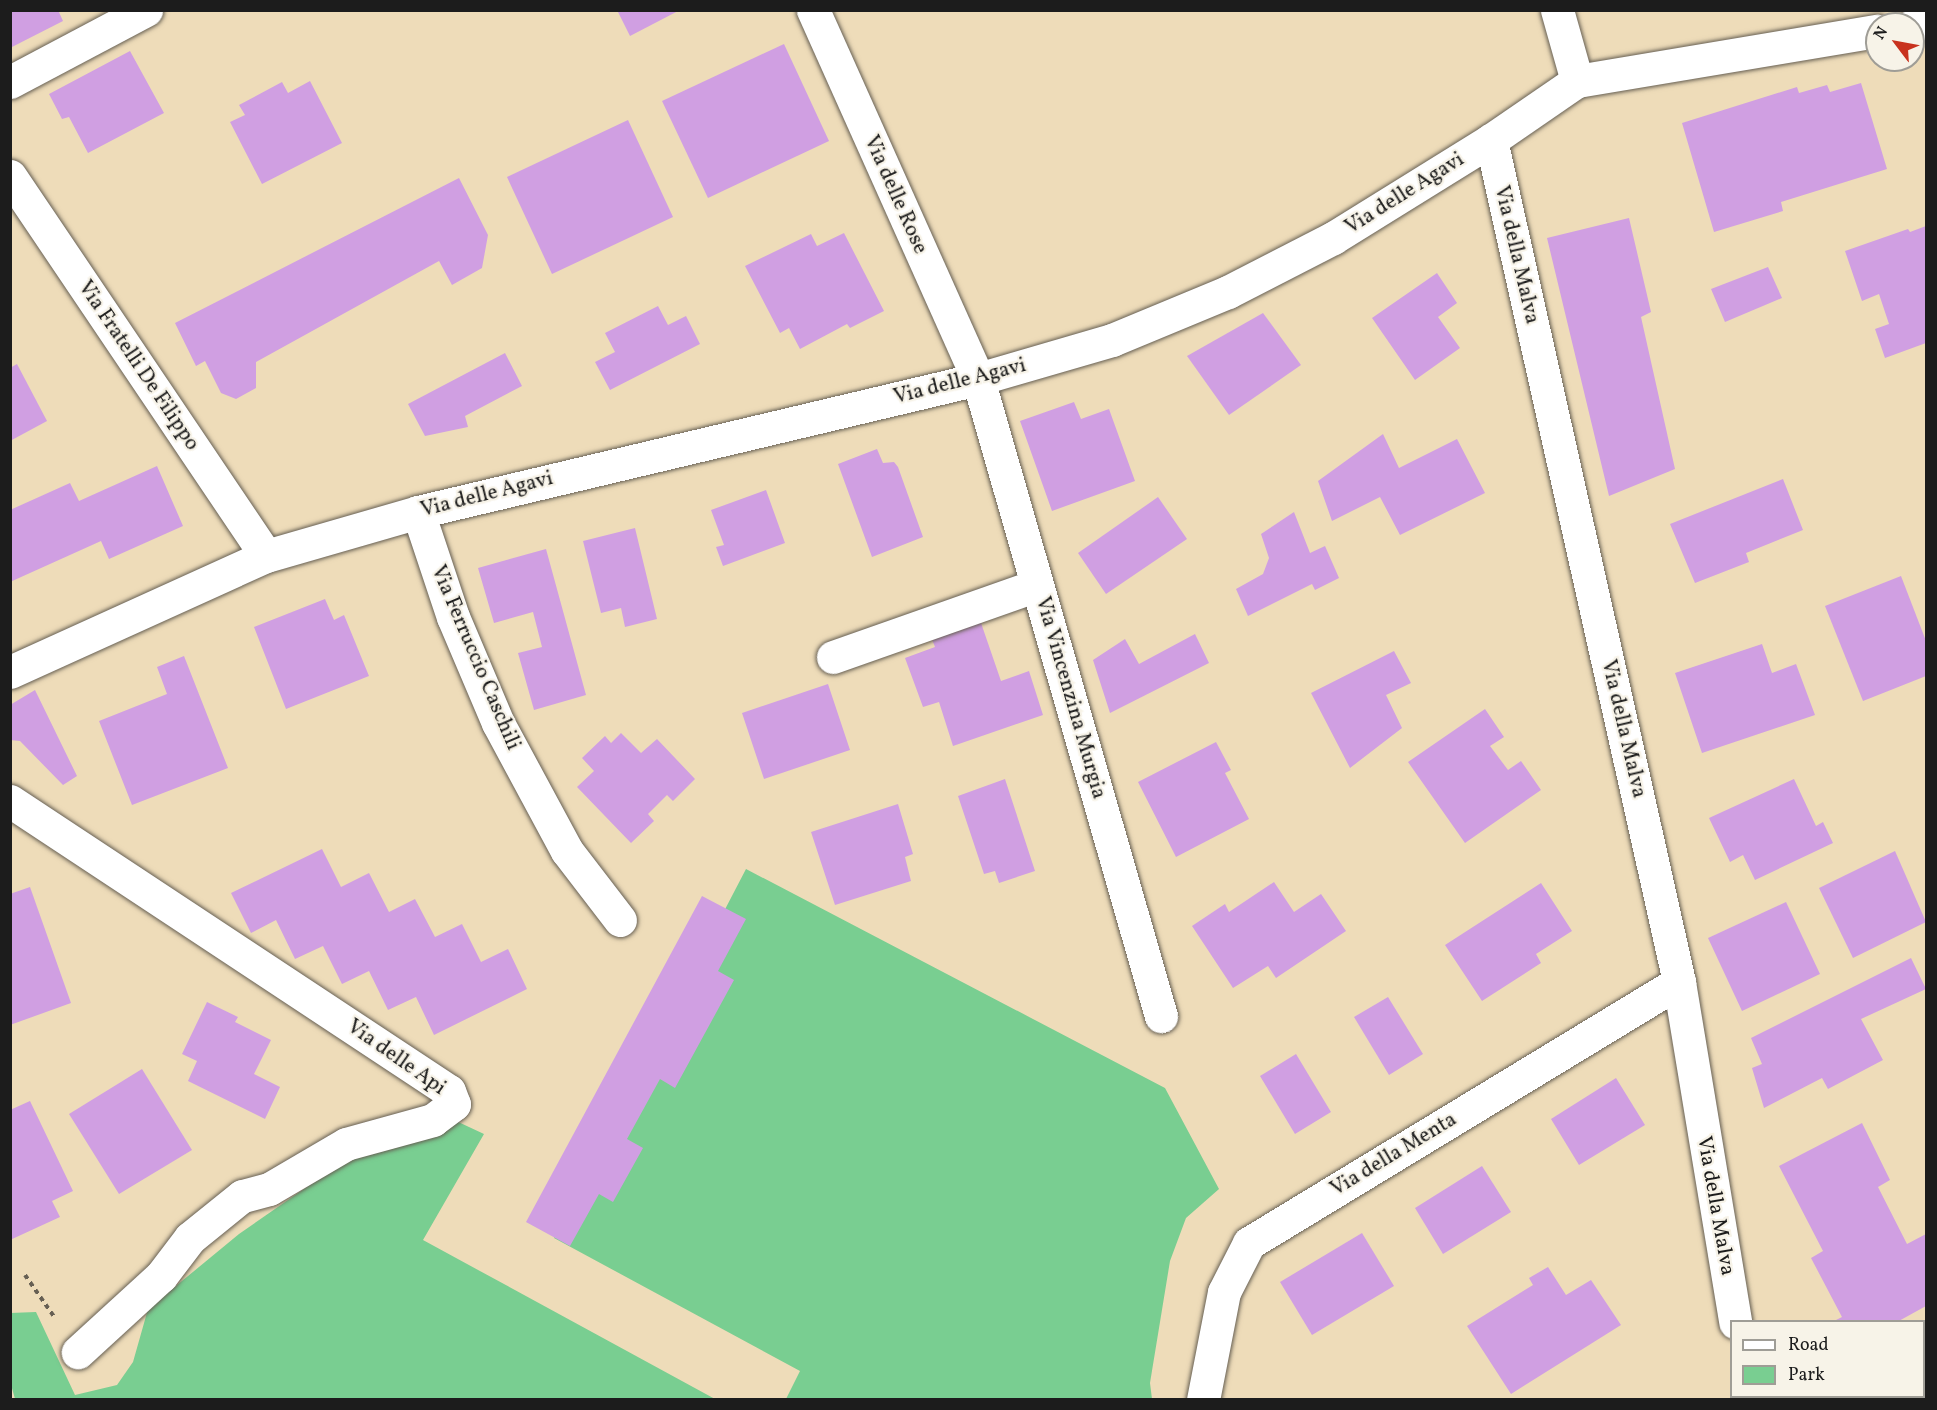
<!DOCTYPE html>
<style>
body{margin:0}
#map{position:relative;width:1937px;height:1410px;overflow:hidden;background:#eedcb9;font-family:Vollkorn,serif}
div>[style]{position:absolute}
.green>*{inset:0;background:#79ce91}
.building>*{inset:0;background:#d09fe2}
.path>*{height:4px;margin-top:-2px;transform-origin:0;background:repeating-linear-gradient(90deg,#665f53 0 4.5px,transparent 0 9px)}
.roads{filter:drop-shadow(0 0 2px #665f53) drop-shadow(0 0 2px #665f53)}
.minor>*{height:33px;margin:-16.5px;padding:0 16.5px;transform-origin:16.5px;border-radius:16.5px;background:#fff}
span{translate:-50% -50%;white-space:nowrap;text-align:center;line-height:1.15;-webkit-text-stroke:4.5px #f7f3e8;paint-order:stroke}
.street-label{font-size:21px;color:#1c1c1c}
.frame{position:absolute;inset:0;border:12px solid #1c1c1c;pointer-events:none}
.legend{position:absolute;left:1730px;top:1320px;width:195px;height:78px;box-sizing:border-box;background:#f7f3e8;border:2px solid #9f9d96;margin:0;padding:8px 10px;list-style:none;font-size:18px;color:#1c1c1c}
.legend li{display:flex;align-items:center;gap:12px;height:30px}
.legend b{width:30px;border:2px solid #9f9d96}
.north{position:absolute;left:1865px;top:12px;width:60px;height:60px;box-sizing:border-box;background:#f7f3e8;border:2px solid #9f9d96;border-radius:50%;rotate:302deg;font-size:16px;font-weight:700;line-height:24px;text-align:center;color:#1c1c1c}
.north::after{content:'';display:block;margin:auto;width:21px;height:27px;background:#c8321e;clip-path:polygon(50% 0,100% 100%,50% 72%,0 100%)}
</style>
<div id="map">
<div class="green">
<i style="clip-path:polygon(746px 869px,1165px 1088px,1219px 1189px,1186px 1218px,1170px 1261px,1150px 1383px,1152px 1399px,786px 1399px,800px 1371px,554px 1238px)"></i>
<i style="clip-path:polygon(424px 1106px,484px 1134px,423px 1240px,715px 1399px,15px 1399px,10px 1381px,10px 1313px,36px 1312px,75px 1395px,117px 1385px,133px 1362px,148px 1309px,239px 1234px)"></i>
</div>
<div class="building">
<i style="clip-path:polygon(10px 10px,58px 10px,63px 21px,10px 48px)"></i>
<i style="clip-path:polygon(617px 10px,680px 10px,630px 36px)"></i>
<i style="clip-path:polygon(784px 44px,829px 141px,708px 198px,662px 101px)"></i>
<i style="clip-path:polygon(130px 51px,164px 113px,88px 153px,69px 117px,62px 119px,49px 94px)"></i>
<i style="clip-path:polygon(310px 81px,342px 143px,262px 184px,230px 122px,245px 115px,239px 105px,282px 82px,288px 93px)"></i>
<i style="clip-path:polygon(1861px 83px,1887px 169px,1781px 202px,1783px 211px,1714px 232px,1682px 123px,1797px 87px,1799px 93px,1827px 85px,1830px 92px)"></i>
<i style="clip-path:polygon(628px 120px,673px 217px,552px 274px,507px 177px)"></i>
<i style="clip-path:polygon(459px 178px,488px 235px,482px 268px,452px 285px,439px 261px,256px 362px,256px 388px,236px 399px,221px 393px,205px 361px,196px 366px,175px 323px)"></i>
<i style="clip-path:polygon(1629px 218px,1651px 312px,1641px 317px,1675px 469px,1609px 496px,1547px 238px)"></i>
<i style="clip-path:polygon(1926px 226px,1926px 343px,1885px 358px,1875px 329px,1889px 324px,1879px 294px,1862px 301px,1845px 251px,1908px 229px,1910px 232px)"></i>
<i style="clip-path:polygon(844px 233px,884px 311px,850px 328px,847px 324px,800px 349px,789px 328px,780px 333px,745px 266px,811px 234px,817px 246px)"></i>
<i style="clip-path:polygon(1768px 267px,1782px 298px,1725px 322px,1711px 289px)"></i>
<i style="clip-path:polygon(1437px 273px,1457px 303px,1438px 317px,1460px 348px,1415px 380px,1372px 318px)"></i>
<i style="clip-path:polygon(658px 306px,668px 325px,686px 316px,700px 344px,610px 390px,595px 362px,615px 352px,605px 333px)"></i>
<i style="clip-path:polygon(1263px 313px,1301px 365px,1229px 415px,1187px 356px)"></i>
<i style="clip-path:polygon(505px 353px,522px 386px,465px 416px,468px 427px,425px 436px,408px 404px)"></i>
<i style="clip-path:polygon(17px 364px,47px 421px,10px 441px,10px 368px)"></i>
<i style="clip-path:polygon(1074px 402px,1081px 419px,1109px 409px,1135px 481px,1052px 511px,1020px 421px)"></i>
<i style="clip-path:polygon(1383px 434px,1399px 468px,1457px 439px,1485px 493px,1400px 535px,1380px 497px,1332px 521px,1318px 481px)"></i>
<i style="clip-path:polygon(877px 449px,883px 463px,894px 462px,898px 467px,923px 537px,872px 557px,838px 464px)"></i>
<i style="clip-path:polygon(157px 466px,183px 526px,109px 559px,101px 541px,10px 582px,10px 510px,70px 483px,79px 501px)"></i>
<i style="clip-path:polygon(1783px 479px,1803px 530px,1746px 553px,1749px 562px,1695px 583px,1670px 524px)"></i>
<i style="clip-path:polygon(766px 490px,785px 543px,723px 566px,716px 547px,724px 545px,711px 510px)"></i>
<i style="clip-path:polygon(1158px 497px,1187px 539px,1106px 594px,1078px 553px)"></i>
<i style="clip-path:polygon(1294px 512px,1310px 553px,1325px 546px,1339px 578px,1315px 590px,1312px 584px,1248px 616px,1236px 589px,1263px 574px,1269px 558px,1261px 534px)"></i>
<i style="clip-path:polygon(635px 528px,657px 619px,625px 627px,621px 608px,601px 613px,583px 541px)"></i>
<i style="clip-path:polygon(546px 549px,586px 695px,534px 710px,518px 653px,542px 647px,533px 612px,494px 623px,478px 568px)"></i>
<i style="clip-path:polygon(1901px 576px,1926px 641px,1926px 676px,1863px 701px,1825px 606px)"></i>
<i style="clip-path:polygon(325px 599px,334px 620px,344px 615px,369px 676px,286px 709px,254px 627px)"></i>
<i style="clip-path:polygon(980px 620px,1001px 681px,1029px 671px,1043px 715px,953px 746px,939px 702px,923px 707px,905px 658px,935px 647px,931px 637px)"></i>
<i style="clip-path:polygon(1195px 634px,1209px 663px,1110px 713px,1093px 660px,1125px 639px,1139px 664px)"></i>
<i style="clip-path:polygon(1762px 644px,1772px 673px,1796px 664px,1815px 715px,1702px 753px,1675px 673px)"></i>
<i style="clip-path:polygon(1394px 651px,1411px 683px,1386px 695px,1402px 728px,1350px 768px,1311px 693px)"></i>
<i style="clip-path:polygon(184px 656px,228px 768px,132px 805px,99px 721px,167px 694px,157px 667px)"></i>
<i style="clip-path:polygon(828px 684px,850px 750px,764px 779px,742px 713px)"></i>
<i style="clip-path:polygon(35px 690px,77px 776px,63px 785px,20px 741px,10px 740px,10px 705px)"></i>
<i style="clip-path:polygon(1485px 709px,1504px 737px,1490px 746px,1508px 770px,1521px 761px,1541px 790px,1465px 843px,1408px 762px)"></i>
<i style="clip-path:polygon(621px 733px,641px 753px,657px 739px,695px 779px,673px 801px,667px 795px,648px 814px,654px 821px,631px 843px,577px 787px,594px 771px,582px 758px,605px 736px,611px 743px)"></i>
<i style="clip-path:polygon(1216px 742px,1231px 770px,1225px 773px,1249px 819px,1176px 857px,1138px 782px)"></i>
<i style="clip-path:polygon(1005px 779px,1035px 871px,999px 883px,995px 871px,984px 874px,958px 796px)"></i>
<i style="clip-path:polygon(1794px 779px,1816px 826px,1823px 822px,1833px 843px,1755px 880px,1743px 855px,1730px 862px,1709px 818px)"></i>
<i style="clip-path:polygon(898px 804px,913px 854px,905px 857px,911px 881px,835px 905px,811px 832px)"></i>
<i style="clip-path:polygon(322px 849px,341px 887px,369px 873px,389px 912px,415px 899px,435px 937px,462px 924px,481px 962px,508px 949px,527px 989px,434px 1035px,416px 997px,388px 1010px,369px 971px,342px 984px,323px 946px,295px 959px,276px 920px,251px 933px,231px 893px)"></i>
<i style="clip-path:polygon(1895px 851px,1926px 922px,1853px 958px,1819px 888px)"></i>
<i style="clip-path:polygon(1274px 882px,1294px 912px,1321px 894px,1346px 931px,1276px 978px,1268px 966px,1233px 988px,1192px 926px,1225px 904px,1229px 912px)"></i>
<i style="clip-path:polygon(1541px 883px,1572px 931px,1536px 954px,1541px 963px,1482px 1001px,1445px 945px)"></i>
<i style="clip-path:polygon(30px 887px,71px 1003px,10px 1025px,10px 894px)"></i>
<i style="clip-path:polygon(702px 896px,746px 919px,718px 971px,734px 980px,675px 1088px,660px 1079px,627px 1139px,643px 1148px,613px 1202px,599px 1194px,570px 1246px,526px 1222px)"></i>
<i style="clip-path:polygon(1786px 902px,1820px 974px,1742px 1011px,1708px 938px)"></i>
<i style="clip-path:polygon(1911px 958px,1926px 989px,1861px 1019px,1883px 1060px,1828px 1089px,1822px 1078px,1764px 1108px,1752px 1068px,1762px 1064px,1751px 1038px)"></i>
<i style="clip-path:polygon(1388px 997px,1423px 1054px,1389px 1075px,1354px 1017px)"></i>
<i style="clip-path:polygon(207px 1002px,238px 1017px,235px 1022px,271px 1040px,254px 1074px,280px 1087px,265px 1119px,188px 1081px,197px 1061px,182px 1054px)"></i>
<i style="clip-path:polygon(1296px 1054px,1331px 1112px,1295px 1134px,1260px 1076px)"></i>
<i style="clip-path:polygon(142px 1069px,192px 1150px,119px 1194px,69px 1114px)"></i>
<i style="clip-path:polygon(1616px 1078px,1645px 1125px,1579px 1165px,1551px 1119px)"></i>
<i style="clip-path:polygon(30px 1101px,73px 1191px,52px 1201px,60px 1217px,10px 1240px,10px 1110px)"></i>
<i style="clip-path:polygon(1862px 1123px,1890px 1180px,1878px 1187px,1907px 1244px,1926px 1234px,1926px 1306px,1897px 1322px,1832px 1322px,1842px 1317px,1811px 1258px,1823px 1251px,1779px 1166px)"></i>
<i style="clip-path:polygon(1482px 1166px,1511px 1212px,1443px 1254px,1415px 1208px)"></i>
<i style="clip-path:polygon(1362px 1233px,1394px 1286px,1312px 1335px,1280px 1282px)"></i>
<i style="clip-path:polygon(1548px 1267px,1566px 1295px,1591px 1280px,1621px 1325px,1511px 1394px,1467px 1326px,1533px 1285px,1529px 1278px)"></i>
</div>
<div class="path">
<i style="left:25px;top:1275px;width:52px;rotate:55.1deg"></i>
</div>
<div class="roads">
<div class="minor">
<i style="left:813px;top:10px;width:404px;rotate:65.9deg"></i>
<i style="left:978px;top:379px;width:663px;rotate:73.97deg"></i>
<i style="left:1557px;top:10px;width:74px;rotate:74.3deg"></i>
<i style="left:1913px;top:25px;width:13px;rotate:-9deg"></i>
<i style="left:10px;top:82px;width:154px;rotate:-27.9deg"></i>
<i style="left:1491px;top:140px;width:863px;rotate:77.41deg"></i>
<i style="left:1679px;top:982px;width:345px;rotate:80.6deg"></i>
<i style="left:10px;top:176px;width:458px;rotate:56deg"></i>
<i style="left:418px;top:512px;width:111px;rotate:71.6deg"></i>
<i style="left:453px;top:617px;width:115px;rotate:67deg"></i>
<i style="left:498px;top:723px;width:145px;rotate:61.7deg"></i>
<i style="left:567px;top:851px;width:87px;rotate:52.5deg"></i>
<i style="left:833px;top:657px;width:216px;rotate:-19.4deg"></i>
<i style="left:10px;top:672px;width:281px;rotate:-24.4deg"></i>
<i style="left:266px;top:556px;width:158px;rotate:-16.1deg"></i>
<i style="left:418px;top:512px;width:576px;rotate:-13.36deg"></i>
<i style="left:978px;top:379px;width:140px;rotate:-16.2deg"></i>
<i style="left:1112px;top:340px;width:126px;rotate:-22.5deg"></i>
<i style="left:1228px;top:292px;width:118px;rotate:-27.2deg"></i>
<i style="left:1333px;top:238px;width:186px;rotate:-31.8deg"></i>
<i style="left:1491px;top:140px;width:104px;rotate:-34.5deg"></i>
<i style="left:1577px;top:81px;width:304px;rotate:-9.5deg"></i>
<i style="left:10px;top:801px;width:526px;rotate:33.45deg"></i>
<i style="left:449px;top:1091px;width:14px;rotate:69deg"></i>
<i style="left:454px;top:1104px;width:26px;rotate:143deg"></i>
<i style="left:433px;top:1120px;width:90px;rotate:164.6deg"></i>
<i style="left:346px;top:1144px;width:89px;rotate:149.7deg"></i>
<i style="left:269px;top:1189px;width:28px;rotate:165deg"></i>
<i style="left:242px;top:1196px;width:67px;rotate:141.1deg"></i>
<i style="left:190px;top:1238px;width:48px;rotate:127.3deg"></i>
<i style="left:161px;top:1276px;width:113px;rotate:137.5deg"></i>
<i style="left:1760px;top:1396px;width:4px;rotate:76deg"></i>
<i style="left:1203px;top:1400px;width:110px;rotate:-79deg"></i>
<i style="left:1224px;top:1292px;width:55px;rotate:-63deg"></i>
<i style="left:1249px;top:1243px;width:503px;rotate:-31.26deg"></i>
</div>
</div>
<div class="street-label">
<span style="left:1405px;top:194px;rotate:-32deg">Via delle Agavi</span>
<span style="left:895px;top:195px;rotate:66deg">Via delle Rose</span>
<span style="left:1516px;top:255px;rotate:77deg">Via della Malva</span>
<span style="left:138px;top:366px;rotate:56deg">Via Fratelli De Filippo</span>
<span style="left:960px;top:382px;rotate:-14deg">Via delle Agavi</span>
<span style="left:487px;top:495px;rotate:-14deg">Via delle Agavi</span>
<span style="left:475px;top:658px;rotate:67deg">Via Ferruccio Caschili</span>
<span style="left:1070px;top:698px;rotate:74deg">Via Vincenzina Murgia</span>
<span style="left:1623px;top:729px;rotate:77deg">Via della Malva</span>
<span style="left:396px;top:1058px;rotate:35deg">Via delle Api</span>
<span style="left:1394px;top:1155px;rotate:-31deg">Via della Menta</span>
<span style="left:1715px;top:1206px;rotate:80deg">Via della Malva</span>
</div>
<div class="frame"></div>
<ul class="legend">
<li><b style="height:8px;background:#fff"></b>Road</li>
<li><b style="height:16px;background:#79ce91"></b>Park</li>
</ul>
<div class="north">N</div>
</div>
